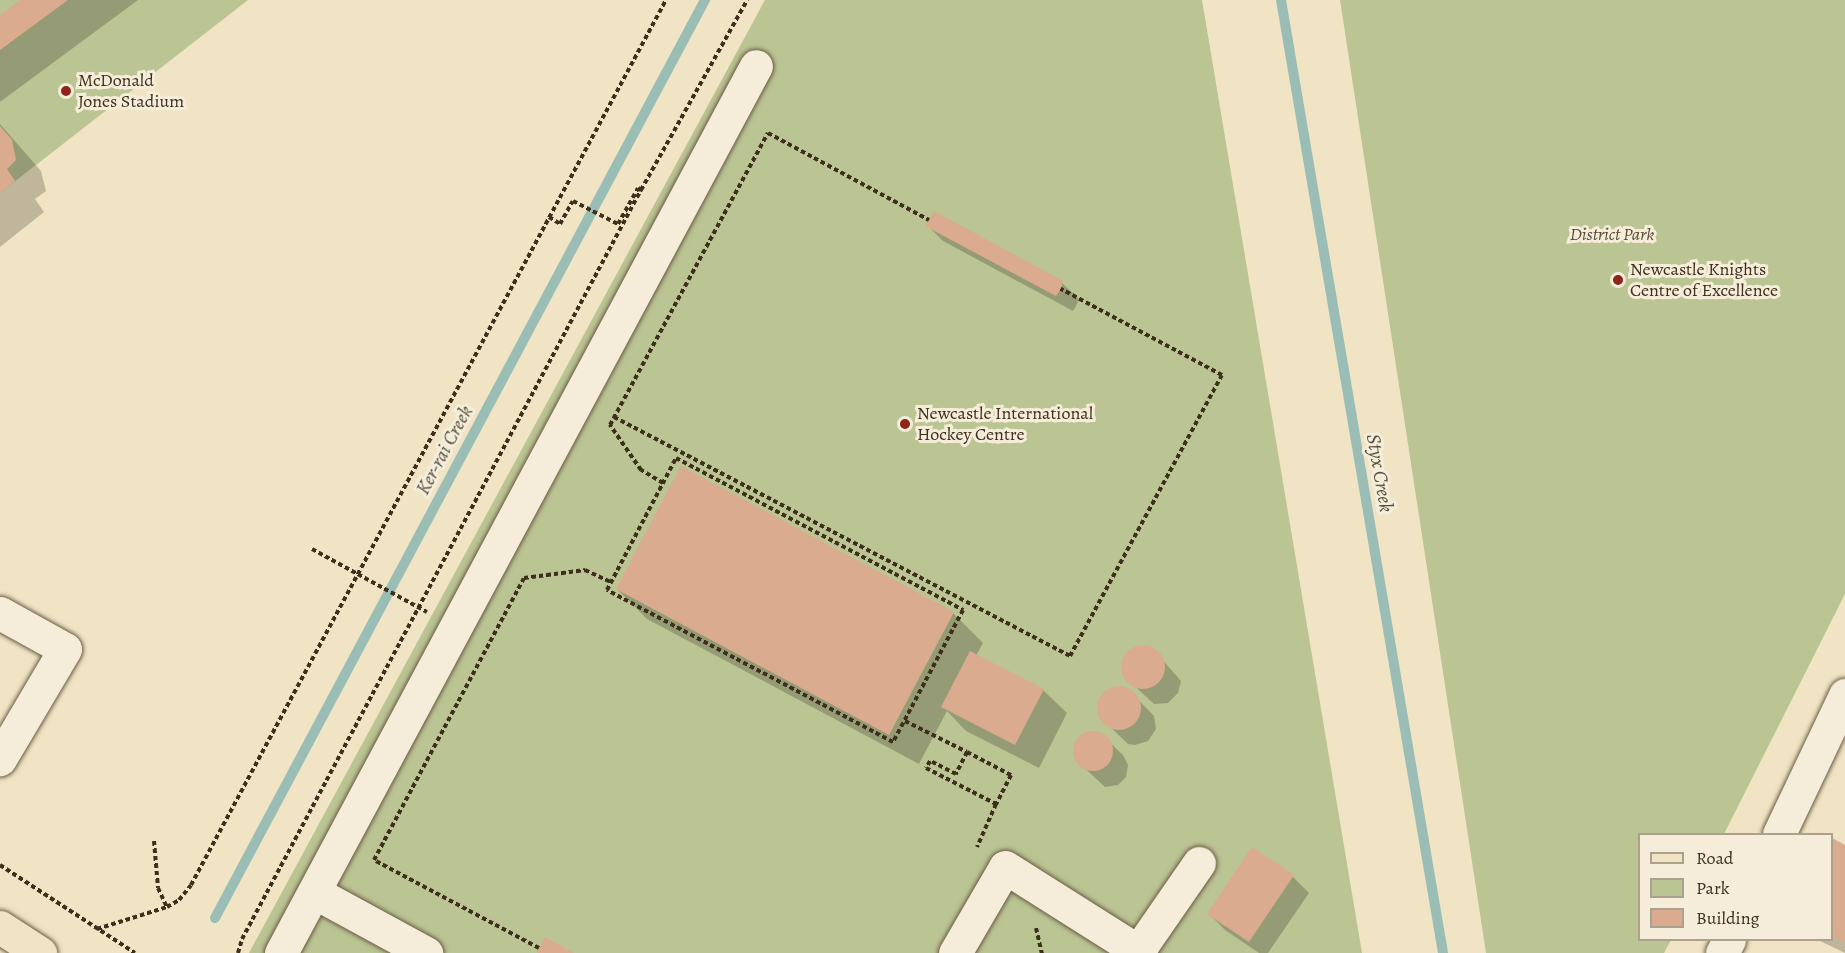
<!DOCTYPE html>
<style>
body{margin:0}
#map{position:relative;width:1845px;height:953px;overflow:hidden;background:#f0e4c4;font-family:Alegreya,serif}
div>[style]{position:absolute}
.green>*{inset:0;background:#bbc493}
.shadow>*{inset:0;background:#0003}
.stream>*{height:10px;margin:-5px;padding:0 5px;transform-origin:5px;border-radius:5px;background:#9abeb5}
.building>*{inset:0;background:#daab8e}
.round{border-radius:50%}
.path>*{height:4px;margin-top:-2px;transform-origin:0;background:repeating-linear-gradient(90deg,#3e2e1c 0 4.5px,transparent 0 7.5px)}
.roads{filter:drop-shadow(0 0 2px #6a5c46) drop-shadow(0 0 2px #6a5c46)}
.minor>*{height:33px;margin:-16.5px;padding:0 16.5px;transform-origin:16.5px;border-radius:16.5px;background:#f5edd9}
.major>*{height:33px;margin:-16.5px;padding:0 16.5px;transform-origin:16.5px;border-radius:16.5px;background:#f0e4c4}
.dots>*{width:16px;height:16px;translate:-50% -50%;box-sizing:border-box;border:3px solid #f5edd9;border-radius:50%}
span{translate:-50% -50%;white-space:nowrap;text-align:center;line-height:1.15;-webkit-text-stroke:6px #f5edd9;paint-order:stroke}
.poi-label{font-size:18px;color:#3e2e1c}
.left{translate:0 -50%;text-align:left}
.park-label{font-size:18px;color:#574c34;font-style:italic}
.water-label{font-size:20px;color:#555242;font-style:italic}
.legend{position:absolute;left:1638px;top:833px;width:195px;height:108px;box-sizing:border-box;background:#f5edd9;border:2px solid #aca18d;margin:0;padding:8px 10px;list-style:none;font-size:18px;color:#3e2e1c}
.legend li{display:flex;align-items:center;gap:12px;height:30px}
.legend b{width:30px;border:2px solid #aca18d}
</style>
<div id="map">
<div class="green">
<i style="clip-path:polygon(0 0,248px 0,0 193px)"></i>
<i style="clip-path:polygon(765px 0,1202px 0,1362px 953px,249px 953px)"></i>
<i style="clip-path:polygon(1340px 0,1845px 0,1845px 594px,1724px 834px,1640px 834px,1640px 940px,1671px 940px,1664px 953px,1486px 953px)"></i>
</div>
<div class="shadow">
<i style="clip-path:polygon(22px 0,138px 0,0 102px,0 17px)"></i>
<i style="clip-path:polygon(0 124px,41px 171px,46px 191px,35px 199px,44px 212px,0 247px)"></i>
<i style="clip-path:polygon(927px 225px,1062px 283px,1079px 299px,1076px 306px,1073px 311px,943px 241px)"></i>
<i style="clip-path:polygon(617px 589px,953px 613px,983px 643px,976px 656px,1043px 690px,1067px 713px,1039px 768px,966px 731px,947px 711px,919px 764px,647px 619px)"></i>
<i style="clip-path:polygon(1134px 649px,1153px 649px,1181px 681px,1178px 693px,1168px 703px,1154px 704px,1126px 678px,1123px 664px)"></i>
<i style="clip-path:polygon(1116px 687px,1129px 690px,1154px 716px,1156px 729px,1148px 741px,1135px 745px,1128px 744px,1101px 718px,1099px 704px,1105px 693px)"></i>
<i style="clip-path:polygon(1089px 733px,1101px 734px,1123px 755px,1128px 765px,1126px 777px,1118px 785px,1105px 787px,1078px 762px,1076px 744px)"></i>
<i style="clip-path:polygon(1832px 840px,1845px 847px,1845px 953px,1818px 940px,1832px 940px)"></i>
<i style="clip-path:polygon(1293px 877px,1309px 893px,1268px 953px,1259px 953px,1225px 930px,1209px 914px)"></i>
</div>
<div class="stream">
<i style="left:1281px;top:0;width:967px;rotate:80.35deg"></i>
<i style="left:215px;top:918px;width:1041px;rotate:-61.91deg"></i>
</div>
<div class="building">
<i style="clip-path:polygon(20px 0,68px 0,0 50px,0 15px)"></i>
<i style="clip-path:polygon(0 126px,12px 140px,16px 160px,7px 169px,15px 181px,0 193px)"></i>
<i style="clip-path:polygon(934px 211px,1063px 281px,1061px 289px,1056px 296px,925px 226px)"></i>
<i style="clip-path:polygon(681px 466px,954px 612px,889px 735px,616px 589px)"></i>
<i class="round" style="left:1121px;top:645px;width:44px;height:44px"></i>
<i style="clip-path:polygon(970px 651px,1044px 689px,1015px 745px,941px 707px)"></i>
<i class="round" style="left:1097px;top:686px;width:44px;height:44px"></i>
<i class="round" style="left:1073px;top:731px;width:40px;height:40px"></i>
<i style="clip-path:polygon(1832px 838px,1845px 845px,1845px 942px,1832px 935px)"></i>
<i style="clip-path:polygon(1252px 847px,1294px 875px,1249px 942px,1207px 914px)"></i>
<i style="clip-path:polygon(545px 937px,574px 953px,537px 953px)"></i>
</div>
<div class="path">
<i style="left:549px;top:217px;width:13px;rotate:32deg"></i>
<i style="left:560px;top:224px;width:26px;rotate:-61deg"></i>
<i style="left:573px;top:201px;width:51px;rotate:27.1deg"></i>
<i style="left:618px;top:224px;width:41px;rotate:-60.9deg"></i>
<i style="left:638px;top:188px;width:4px;rotate:34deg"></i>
<i style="left:614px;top:417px;width:515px;rotate:27.66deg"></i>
<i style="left:1070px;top:656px;width:319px;rotate:-61.6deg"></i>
<i style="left:1222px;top:375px;width:183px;rotate:-151.9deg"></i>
<i style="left:676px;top:458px;width:325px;rotate:27.9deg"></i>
<i style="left:963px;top:610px;width:149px;rotate:117.9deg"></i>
<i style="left:893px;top:742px;width:324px;rotate:-152deg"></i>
<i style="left:607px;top:590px;width:149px;rotate:-62.4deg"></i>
<i style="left:663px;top:483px;width:26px;rotate:-149deg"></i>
<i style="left:641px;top:470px;width:55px;rotate:-124.6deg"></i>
<i style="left:610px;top:425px;width:332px;rotate:-61.6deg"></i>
<i style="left:768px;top:133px;width:183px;rotate:28.4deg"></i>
<i style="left:312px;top:549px;width:131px;rotate:28.7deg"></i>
<i style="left:905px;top:721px;width:69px;rotate:26.6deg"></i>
<i style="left:967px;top:752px;width:25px;rotate:117deg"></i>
<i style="left:956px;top:774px;width:29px;rotate:-153deg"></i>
<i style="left:930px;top:761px;width:8px;rotate:120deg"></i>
<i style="left:926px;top:768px;width:79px;rotate:27.2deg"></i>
<i style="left:996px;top:804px;width:47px;rotate:113.8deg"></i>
<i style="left:967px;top:752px;width:50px;rotate:27.6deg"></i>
<i style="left:1011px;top:775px;width:33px;rotate:117deg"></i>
<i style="left:154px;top:841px;width:47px;rotate:85.1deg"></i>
<i style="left:158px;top:888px;width:21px;rotate:65deg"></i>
<i style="left:0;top:865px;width:161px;rotate:33.1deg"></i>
<i style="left:1036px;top:928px;width:26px;rotate:77deg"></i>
<i style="left:97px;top:929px;width:73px;rotate:-17.4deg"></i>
<i style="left:167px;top:907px;width:14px;rotate:-30deg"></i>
<i style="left:179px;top:900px;width:19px;rotate:-51deg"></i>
<i style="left:191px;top:885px;width:1004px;rotate:-61.78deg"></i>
<i style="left:539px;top:948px;width:187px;rotate:-151.9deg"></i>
<i style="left:374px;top:860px;width:319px;rotate:-62deg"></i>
<i style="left:524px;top:578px;width:62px;rotate:-7.5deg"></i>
<i style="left:585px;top:570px;width:29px;rotate:25deg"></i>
<i style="left:238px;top:953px;width:15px;rotate:-74deg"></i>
<i style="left:242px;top:939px;width:849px;rotate:-61.96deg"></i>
<i style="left:641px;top:190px;width:218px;rotate:-60.8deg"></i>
</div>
<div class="roads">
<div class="minor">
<i style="left:0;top:613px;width:74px;rotate:29deg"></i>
<i style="left:65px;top:649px;width:128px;rotate:120.6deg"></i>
<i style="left:1779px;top:834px;width:154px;rotate:-64.6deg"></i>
<i style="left:314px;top:892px;width:128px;rotate:28.6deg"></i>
<i style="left:1138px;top:951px;width:107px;rotate:-55.3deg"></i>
<i style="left:281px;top:953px;width:1006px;rotate:-61.83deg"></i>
<i style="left:955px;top:953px;width:99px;rotate:-59.8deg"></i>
<i style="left:1005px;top:867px;width:161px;rotate:32.3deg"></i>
<i style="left:1722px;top:953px;width:15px;rotate:-62deg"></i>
</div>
<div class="major">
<i style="left:0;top:927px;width:48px;rotate:33deg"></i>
</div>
</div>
<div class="dots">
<i style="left:66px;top:91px;background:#8f2418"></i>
<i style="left:1618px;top:280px;background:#8f2418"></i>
<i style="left:905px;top:424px;background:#8f2418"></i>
</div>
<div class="poi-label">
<span class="left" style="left:78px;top:91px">McDonald<br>Jones Stadium</span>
<span class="left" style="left:1630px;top:280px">Newcastle Knights<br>Centre of Excellence</span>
<span class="left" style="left:917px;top:424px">Newcastle International<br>Hockey Centre</span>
</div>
<div class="park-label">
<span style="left:1612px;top:234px">District Park</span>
</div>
<div class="water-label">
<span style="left:444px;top:450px;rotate:-62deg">Ker-rai Creek</span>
<span style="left:1380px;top:473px;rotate:80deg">Styx Creek</span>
</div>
<ul class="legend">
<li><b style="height:8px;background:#f0e4c4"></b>Road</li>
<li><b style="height:16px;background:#bbc493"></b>Park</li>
<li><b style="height:16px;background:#daab8e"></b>Building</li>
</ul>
</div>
